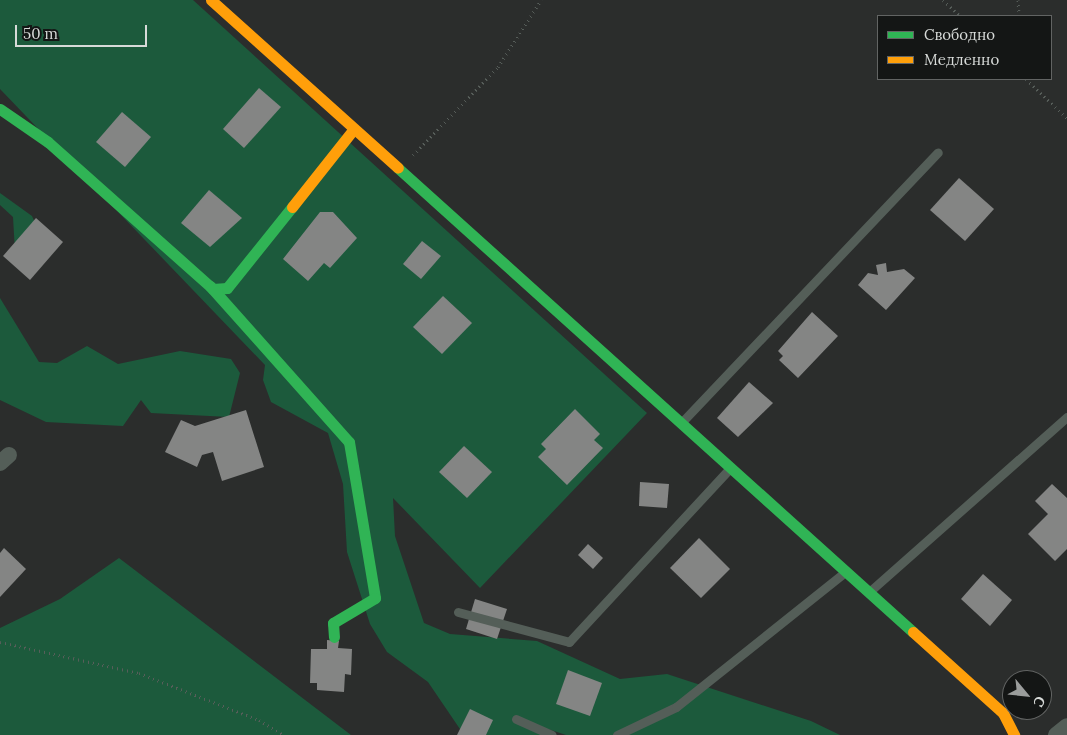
<!DOCTYPE html>
<meta charset="utf-8">
<style>
body{margin:0}
#map{position:relative;width:1067px;height:735px;overflow:hidden;background:#2b2d2c;font-family:Lora,serif}
div>[style]{position:absolute}
.green>*{inset:0;background:#1c5a3c}
.building>*{inset:0;background:#848584}
.path>*{height:3px;margin-top:-1.5px;transform-origin:0;background:repeating-linear-gradient(90deg,#575e5a 0 1px,transparent 0 5px)}
.lane>*{height:9px;margin:-4.5px;padding:0 4.5px;transform-origin:4.5px;border-radius:4.5px;background:#545e58}
.street>*{height:16px;margin:-8px;padding:0 8px;transform-origin:8px;border-radius:8px;background:#545e58}
.fast>*{height:11px;margin:-5.5px;padding:0 5.5px;transform-origin:5.5px;border-radius:5.5px;background:#30b455}
.slow>*{height:11px;margin:-5.5px;padding:0 5.5px;transform-origin:5.5px;border-radius:5.5px;background:#ff9f0a}
span{translate:-50% -50%;white-space:nowrap;text-align:center;line-height:1.15;-webkit-text-stroke:5px #141615;paint-order:stroke}
.legend{position:absolute;left:877px;top:15px;width:175px;height:65px;box-sizing:border-box;background:#141615;border:1px solid #626463;margin:0;padding:6px 9px;list-style:none;font-size:15px;color:#d7dad8}
.legend li{display:flex;align-items:center;gap:10px;height:25px}
.legend b{width:25px;border:1px solid #626463}
.north{position:absolute;left:1002px;top:670px;width:50px;height:50px;box-sizing:border-box;background:#141615;border:1px solid #626463;border-radius:50%;rotate:118deg;font-size:14px;font-weight:700;line-height:20px;text-align:center;color:#d7dad8}
.north::after{content:'';display:block;margin:auto;width:18px;height:22px;background:#9b9d9c;clip-path:polygon(50% 0,100% 100%,50% 72%,0 100%)}
.scale{position:absolute;left:15px;top:25px;width:132px;height:22px;box-sizing:border-box;border:2px solid #d7dad8;border-top:0;padding-left:6px;font-size:15px;line-height:18px;white-space:nowrap;color:#d7dad8;-webkit-text-stroke:4px #141615;paint-order:stroke}
</style>
<div id="map">
<div class="green">
<i style="clip-path:polygon(0 0,193px 0,647px 413px,480px 588px,393px 498px,395px 536px,424px 623px,450px 634px,537px 641px,620px 679px,667px 674px,811px 721px,840px 735px,566px 735px,548px 729px,543px 735px,464px 735px,428px 682px,387px 652px,370px 624px,347px 552px,343px 484px,328px 433px,271px 402px,263px 380px,265px 365px,0 89px)"></i>
<i style="clip-path:polygon(0 193px,32px 216px,44px 243px,15px 252px,13px 217px,0 205px)"></i>
<i style="clip-path:polygon(0 298px,39px 362px,57px 363px,87px 346px,118px 364px,180px 351px,231px 359px,240px 373px,229px 417px,151px 413px,141px 400px,123px 426px,46px 422px,0 400px)"></i>
<i style="clip-path:polygon(119px 558px,351px 735px,0 735px,0 628px,60px 599px)"></i>
</div>
<div class="building">
<i style="clip-path:polygon(259px 88px,281px 107px,244px 148px,223px 129px)"></i>
<i style="clip-path:polygon(122px 112px,151px 137px,125px 167px,96px 142px)"></i>
<i style="clip-path:polygon(959px 178px,994px 209px,965px 241px,930px 210px)"></i>
<i style="clip-path:polygon(209px 190px,242px 218px,210px 247px,181px 223px)"></i>
<i style="clip-path:polygon(320px 212px,333px 212px,357px 238px,330px 268px,324px 263px,308px 281px,283px 259px)"></i>
<i style="clip-path:polygon(36px 218px,63px 242px,30px 280px,3px 256px)"></i>
<i style="clip-path:polygon(422px 241px,441px 256px,421px 279px,403px 264px)"></i>
<i style="clip-path:polygon(886px 263px,887px 272px,904px 269px,915px 278px,886px 310px,858px 285px,868px 273px,878px 275px,876px 265px)"></i>
<i style="clip-path:polygon(443px 296px,472px 323px,442px 354px,413px 327px)"></i>
<i style="clip-path:polygon(812px 312px,838px 336px,798px 378px,779px 360px,783px 356px,778px 351px)"></i>
<i style="clip-path:polygon(749px 382px,773px 403px,738px 437px,717px 418px)"></i>
<i style="clip-path:polygon(575px 409px,600px 434px,594px 440px,603px 448px,567px 485px,538px 457px,546px 449px,541px 444px)"></i>
<i style="clip-path:polygon(246px 410px,264px 467px,222px 481px,213px 452px,202px 455px,197px 467px,165px 452px,181px 420px,195px 426px)"></i>
<i style="clip-path:polygon(464px 446px,492px 472px,467px 498px,439px 472px)"></i>
<i style="clip-path:polygon(640px 482px,669px 484px,667px 508px,639px 506px)"></i>
<i style="clip-path:polygon(1052px 484px,1067px 498px,1067px 549px,1055px 561px,1028px 534px,1048px 514px,1035px 501px)"></i>
<i style="clip-path:polygon(699px 538px,730px 569px,701px 598px,670px 568px)"></i>
<i style="clip-path:polygon(588px 544px,603px 558px,593px 569px,578px 555px)"></i>
<i style="clip-path:polygon(4px 548px,26px 569px,0 597px,0 553px)"></i>
<i style="clip-path:polygon(983px 574px,1012px 600px,990px 626px,961px 599px)"></i>
<i style="clip-path:polygon(475px 599px,507px 609px,497px 639px,466px 629px)"></i>
<i style="clip-path:polygon(327px 640px,339px 641px,338px 648px,352px 649px,351px 675px,345px 674px,344px 692px,317px 690px,317px 683px,310px 683px,311px 649px,327px 649px)"></i>
<i style="clip-path:polygon(568px 670px,602px 683px,590px 716px,556px 704px)"></i>
<i style="clip-path:polygon(470px 709px,493px 720px,486px 735px,457px 735px)"></i>
</div>
<div class="path">
<i style="left:943px;top:0;width:23px;rotate:43deg"></i>
<i style="left:1018px;top:0;width:16px;rotate:86deg"></i>
<i style="left:1026px;top:79px;width:57px;rotate:43.6deg"></i>
<i style="left:413px;top:155px;width:122px;rotate:-46deg"></i>
<i style="left:498px;top:67px;width:80px;rotate:-57.3deg"></i>
<i style="left:0;top:642px;width:142px;rotate:12.6deg"></i>
<i style="left:139px;top:673px;width:129px;rotate:21.4deg"></i>
<i style="left:259px;top:720px;width:29px;rotate:31deg"></i>
</div>
<div class="lane">
<i style="left:681px;top:423px;width:373px;rotate:-46.5deg"></i>
<i style="left:869px;top:592px;width:264px;rotate:-41.5deg"></i>
<i style="left:458px;top:612px;width:115px;rotate:15.1deg"></i>
<i style="left:569px;top:642px;width:237px;rotate:-47.2deg"></i>
<i style="left:516px;top:719px;width:39px;rotate:24deg"></i>
<i style="left:617px;top:735px;width:65px;rotate:-25.4deg"></i>
<i style="left:676px;top:707px;width:216px;rotate:-38.6deg"></i>
</div>
<div class="street">
<i style="left:0;top:463px;width:12px;rotate:-42deg"></i>
<i style="left:1056px;top:735px;width:14px;rotate:-39deg"></i>
</div>
<div class="fast">
<i style="left:0;top:109px;width:58px;rotate:34.5deg"></i>
<i style="left:48px;top:142px;width:221px;rotate:41.7deg"></i>
<i style="left:213px;top:289px;width:14px;rotate:-4deg"></i>
<i style="left:227px;top:288px;width:104px;rotate:-51.3deg"></i>
<i style="left:398px;top:168px;width:693px;rotate:42.02deg"></i>
<i style="left:210px;top:286px;width:209px;rotate:48.3deg"></i>
<i style="left:349px;top:442px;width:158px;rotate:80.5deg"></i>
<i style="left:375px;top:598px;width:49px;rotate:149.2deg"></i>
<i style="left:333px;top:623px;width:14px;rotate:86deg"></i>
</div>
<div class="slow">
<i style="left:211px;top:0;width:251px;rotate:41.9deg"></i>
<i style="left:292px;top:207px;width:98px;rotate:-51.6deg"></i>
<i style="left:913px;top:632px;width:121px;rotate:42deg"></i>
<i style="left:1003px;top:713px;width:25px;rotate:63deg"></i>
</div>
<ul class="legend">
<li><b style="height:6px;background:#30b455"></b>Свободно</li>
<li><b style="height:6px;background:#ff9f0a"></b>Медленно</li>
</ul>
<div class="north">С</div>
<div class="scale">50 m</div>
</div>
